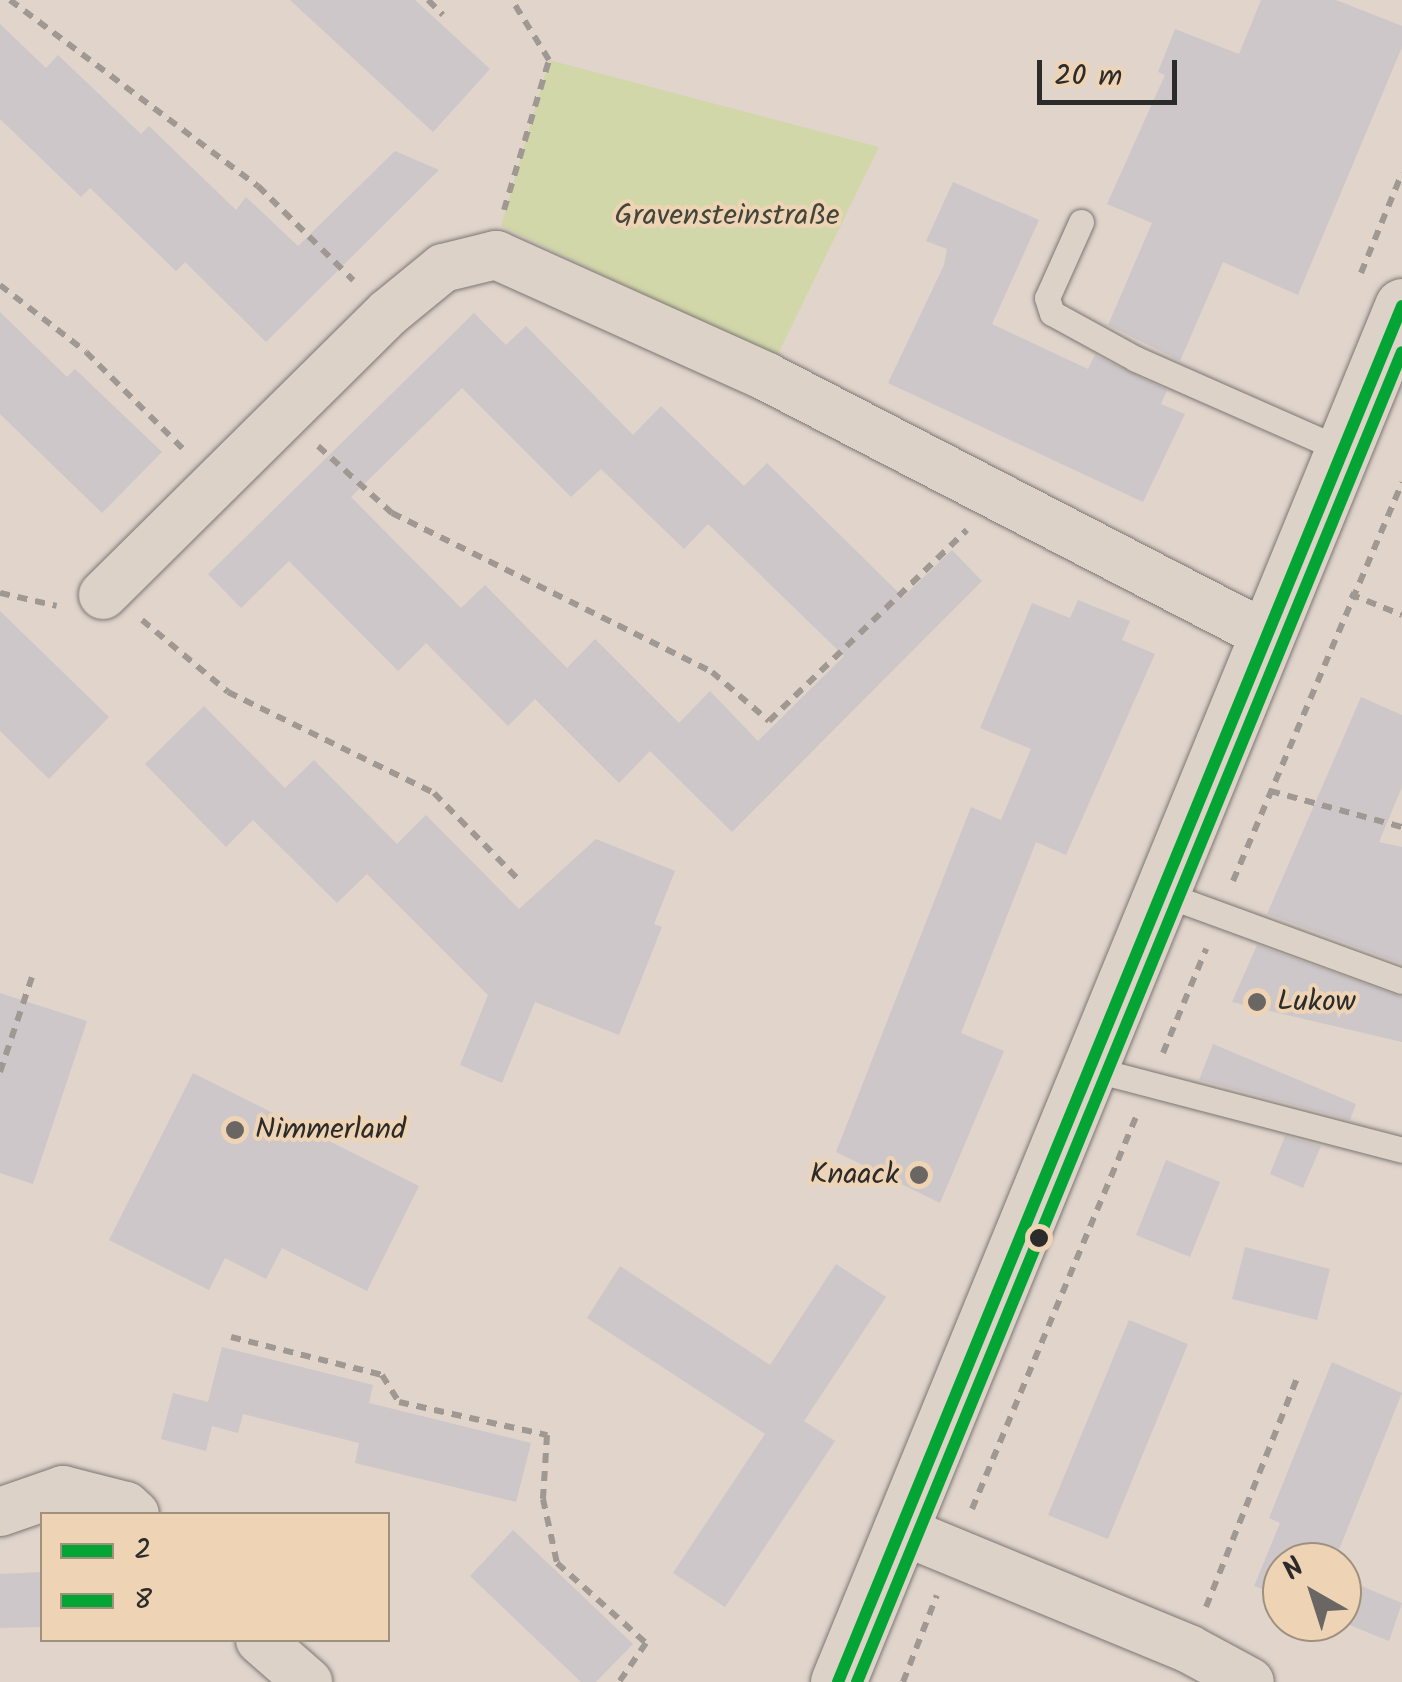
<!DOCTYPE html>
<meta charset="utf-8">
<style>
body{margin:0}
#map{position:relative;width:1402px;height:1682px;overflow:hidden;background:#e0d4cb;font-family:Kalam,sans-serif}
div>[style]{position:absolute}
.green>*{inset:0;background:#d2d7aa}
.building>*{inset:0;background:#cdc7ca}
.path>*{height:6px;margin-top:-3px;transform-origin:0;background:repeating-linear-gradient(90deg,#a09993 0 10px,transparent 0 18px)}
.roads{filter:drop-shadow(0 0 2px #7c7773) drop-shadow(0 0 2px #7c7773)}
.service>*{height:25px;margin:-12.5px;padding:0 12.5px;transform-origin:12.5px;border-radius:12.5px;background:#dcd2c8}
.minor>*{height:48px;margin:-24px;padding:0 24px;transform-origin:24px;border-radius:24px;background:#dcd2c8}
.secondary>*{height:55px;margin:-27.5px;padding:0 27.5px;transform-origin:27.5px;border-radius:27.5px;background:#dcd2c8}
.bus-1>*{height:12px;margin:-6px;padding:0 6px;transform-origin:6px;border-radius:6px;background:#04a535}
.bus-2>*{height:12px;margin:-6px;padding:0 6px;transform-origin:6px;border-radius:6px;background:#04a535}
.dots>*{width:28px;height:28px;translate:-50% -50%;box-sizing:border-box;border:5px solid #eed4b5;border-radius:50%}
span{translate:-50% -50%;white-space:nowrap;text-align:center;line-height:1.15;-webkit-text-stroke:8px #eed4b5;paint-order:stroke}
.park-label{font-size:30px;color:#42453a}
.poi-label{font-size:30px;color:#2b2b2b}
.left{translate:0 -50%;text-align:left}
.right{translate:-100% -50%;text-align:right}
.legend{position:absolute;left:40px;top:1512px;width:350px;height:130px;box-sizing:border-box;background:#eed4b5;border:2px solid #a0907e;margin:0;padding:12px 18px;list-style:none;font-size:30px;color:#2b2b2b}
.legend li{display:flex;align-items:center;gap:20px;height:50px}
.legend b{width:50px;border:2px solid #a0907e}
.north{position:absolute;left:1262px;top:1542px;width:100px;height:100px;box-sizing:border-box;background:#eed4b5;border:2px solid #a0907e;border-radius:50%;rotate:321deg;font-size:28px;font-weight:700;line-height:40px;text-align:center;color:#2b2b2b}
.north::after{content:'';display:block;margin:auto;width:35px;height:45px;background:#6a6663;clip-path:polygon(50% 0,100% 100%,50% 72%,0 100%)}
.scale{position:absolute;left:1037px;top:60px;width:140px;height:45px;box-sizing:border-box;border:5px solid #2b2b2b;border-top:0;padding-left:12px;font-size:30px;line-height:35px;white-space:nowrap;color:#2b2b2b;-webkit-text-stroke:8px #eed4b5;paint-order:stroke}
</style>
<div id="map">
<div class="green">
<i style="clip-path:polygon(549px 60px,879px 147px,776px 358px,501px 226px)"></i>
</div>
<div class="building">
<i style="clip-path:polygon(290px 0,415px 0,490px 69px,433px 132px)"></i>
<i style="clip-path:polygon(1261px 0,1336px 0,1402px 26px,1402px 47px,1298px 295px,1223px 262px,1180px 361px,1108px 325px,1152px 223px,1107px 204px,1165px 75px,1158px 72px,1175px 29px,1239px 54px)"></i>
<i style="clip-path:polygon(0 24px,46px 68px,58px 55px,141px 134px,149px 126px,236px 210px,246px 197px,298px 246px,395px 151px,439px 170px,266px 342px,185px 262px,176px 271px,90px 188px,81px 197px,0 119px)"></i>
<i style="clip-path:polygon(953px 182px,1039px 220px,992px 324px,1088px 369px,1095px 355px,1167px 390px,1161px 404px,1185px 414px,1143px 502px,888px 383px,944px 265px,947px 249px,926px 241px)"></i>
<i style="clip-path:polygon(0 312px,67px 377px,75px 369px,162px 452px,102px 513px,0 414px)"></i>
<i style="clip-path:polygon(evenodd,474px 313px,506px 345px,526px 326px,633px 435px,661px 406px,744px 486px,767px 463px,903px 597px,952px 550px,982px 581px,732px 832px,650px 751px,619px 783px,535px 699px,508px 726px,426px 643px,398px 671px,289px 561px,241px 608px,208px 574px,474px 313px,462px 388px,571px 497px,601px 469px,684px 549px,708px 524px,844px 656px,758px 741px,710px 691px,679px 723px,595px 639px,567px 668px,485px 585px,461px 608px,351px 497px,462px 388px)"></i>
<i style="clip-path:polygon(1078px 600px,1130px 621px,1122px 640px,1155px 654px,1066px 855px,1036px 842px,961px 1033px,1004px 1051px,940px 1203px,836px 1152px,971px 807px,1001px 820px,1031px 749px,980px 728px,1032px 603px,1070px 618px)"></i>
<i style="clip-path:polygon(0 611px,109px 717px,49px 779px,0 731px)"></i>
<i style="clip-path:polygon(1361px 697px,1402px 715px,1402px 787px,1379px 842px,1402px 847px,1402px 964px,1267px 914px)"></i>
<i style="clip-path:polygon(204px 706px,285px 788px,314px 760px,397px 844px,426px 815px,519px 909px,596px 839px,675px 871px,654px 924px,662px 927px,619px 1035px,535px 1002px,502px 1083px,460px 1065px,488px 995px,367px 874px,337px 903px,253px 820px,226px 847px,145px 764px)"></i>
<i style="clip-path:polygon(1257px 945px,1402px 997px,1402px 1042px,1232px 1002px)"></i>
<i style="clip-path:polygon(0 993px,87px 1021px,33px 1184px,0 1173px)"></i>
<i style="clip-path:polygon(1213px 1044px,1356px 1104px,1350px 1120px,1199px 1080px)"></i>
<i style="clip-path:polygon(193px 1073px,419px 1186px,367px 1291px,282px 1248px,266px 1279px,225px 1258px,209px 1290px,109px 1240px)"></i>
<i style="clip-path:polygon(1285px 1136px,1321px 1146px,1303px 1188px,1270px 1174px)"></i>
<i style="clip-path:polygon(1166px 1160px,1220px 1182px,1190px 1257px,1136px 1235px)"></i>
<i style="clip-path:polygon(1245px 1247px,1330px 1269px,1317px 1320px,1232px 1299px)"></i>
<i style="clip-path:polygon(836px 1264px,886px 1297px,804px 1421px,835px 1441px,725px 1607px,673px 1573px,765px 1434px,587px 1318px,620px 1266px,770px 1365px)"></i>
<i style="clip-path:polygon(1129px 1320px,1188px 1344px,1108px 1539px,1048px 1515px)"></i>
<i style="clip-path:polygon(222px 1347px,373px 1385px,369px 1403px,531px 1443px,516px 1502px,355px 1463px,359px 1443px,243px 1414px,238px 1433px,212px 1426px,206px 1451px,161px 1439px,173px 1393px,208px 1402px)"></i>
<i style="clip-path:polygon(1332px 1362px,1402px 1393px,1334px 1562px,1282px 1562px,1282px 1597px,1254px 1586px,1280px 1523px,1269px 1518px)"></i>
<i style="clip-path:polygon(513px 1530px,633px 1644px,596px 1682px,581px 1682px,470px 1576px)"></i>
<i style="clip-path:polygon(42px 1572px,42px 1627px,0 1628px,0 1574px)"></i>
<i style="clip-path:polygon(1342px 1578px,1402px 1603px,1389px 1641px,1342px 1622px)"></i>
</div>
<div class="path">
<i style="left:10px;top:0;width:310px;rotate:36.9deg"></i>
<i style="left:258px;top:186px;width:134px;rotate:44.7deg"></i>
<i style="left:428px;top:0;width:21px;rotate:45deg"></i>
<i style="left:504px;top:210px;width:157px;rotate:-73.3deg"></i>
<i style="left:549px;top:60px;width:70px;rotate:-121.7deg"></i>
<i style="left:1361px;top:273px;width:108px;rotate:-67.7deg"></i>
<i style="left:0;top:285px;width:109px;rotate:37.9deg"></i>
<i style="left:86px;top:352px;width:140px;rotate:45deg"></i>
<i style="left:318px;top:446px;width:100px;rotate:42.2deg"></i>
<i style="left:392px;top:513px;width:357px;rotate:26.4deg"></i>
<i style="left:712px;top:672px;width:75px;rotate:40.7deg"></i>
<i style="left:769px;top:721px;width:275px;rotate:-44deg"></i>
<i style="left:0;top:593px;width:58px;rotate:12.8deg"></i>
<i style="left:1350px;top:594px;width:56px;rotate:22deg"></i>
<i style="left:142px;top:620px;width:112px;rotate:39.9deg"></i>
<i style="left:228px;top:692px;width:229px;rotate:26.1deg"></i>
<i style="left:434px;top:793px;width:122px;rotate:45.7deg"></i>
<i style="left:1270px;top:791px;width:137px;rotate:15.3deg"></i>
<i style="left:1233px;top:881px;width:433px;rotate:-67deg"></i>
<i style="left:1163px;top:1053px;width:113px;rotate:-67.5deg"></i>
<i style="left:0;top:1072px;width:100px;rotate:-71.4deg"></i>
<i style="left:231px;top:1337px;width:156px;rotate:14.1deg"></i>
<i style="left:382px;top:1375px;width:32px;rotate:58deg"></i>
<i style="left:399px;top:1402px;width:152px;rotate:12.6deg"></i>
<i style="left:547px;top:1435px;width:64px;rotate:93.6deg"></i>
<i style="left:543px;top:1499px;width:66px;rotate:77.7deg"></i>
<i style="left:557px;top:1563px;width:120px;rotate:42deg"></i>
<i style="left:646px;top:1643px;width:47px;rotate:124.7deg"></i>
<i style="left:972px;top:1509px;width:427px;rotate:-67.3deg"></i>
<i style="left:1206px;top:1607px;width:249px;rotate:-68.3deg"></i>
<i style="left:903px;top:1682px;width:93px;rotate:-68.7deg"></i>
</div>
<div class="roads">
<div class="service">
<i style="left:1081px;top:222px;width:83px;rotate:114.1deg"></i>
<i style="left:1047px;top:298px;width:16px;rotate:72deg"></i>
<i style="left:1052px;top:313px;width:96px;rotate:28.7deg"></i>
<i style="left:1136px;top:359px;width:225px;rotate:23.8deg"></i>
<i style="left:1164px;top:894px;width:253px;rotate:20.1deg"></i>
<i style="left:1092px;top:1069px;width:320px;rotate:14.6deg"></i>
</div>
<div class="minor">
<i style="left:103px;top:595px;width:401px;rotate:-44.7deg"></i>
<i style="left:388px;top:313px;width:71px;rotate:-39.3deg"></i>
<i style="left:443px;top:268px;width:55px;rotate:-13.8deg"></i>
<i style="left:496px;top:255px;width:297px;rotate:24.2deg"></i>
<i style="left:767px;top:377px;width:564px;rotate:27.34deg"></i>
<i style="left:0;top:1512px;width:67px;rotate:-19.2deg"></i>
<i style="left:63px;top:1490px;width:65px;rotate:14.3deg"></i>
<i style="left:126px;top:1506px;width:12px;rotate:42deg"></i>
<i style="left:898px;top:1529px;width:315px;rotate:22.4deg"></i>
<i style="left:1189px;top:1649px;width:69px;rotate:28.4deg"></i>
<i style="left:260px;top:1640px;width:64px;rotate:41.2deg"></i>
</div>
<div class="secondary">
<i style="left:838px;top:1682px;width:1487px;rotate:-67.71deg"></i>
</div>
</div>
<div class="bus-1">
<i style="left:838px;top:1682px;width:1487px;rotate:-67.71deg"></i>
</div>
<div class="bus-2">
<i style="left:857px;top:1682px;width:1437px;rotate:-67.72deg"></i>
</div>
<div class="dots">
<i style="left:1257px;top:1002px;background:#6a6663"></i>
<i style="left:235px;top:1130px;background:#6a6663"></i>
<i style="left:919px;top:1175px;background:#6a6663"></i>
<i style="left:1039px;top:1238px;background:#2b2b2b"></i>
</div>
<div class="park-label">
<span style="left:727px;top:216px">Gravensteinstraße</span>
</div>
<div class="poi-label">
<span class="left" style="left:1277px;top:1002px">Lukow</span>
<span class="left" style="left:255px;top:1130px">Nimmerland</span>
<span class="right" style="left:899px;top:1175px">Knaack</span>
</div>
<ul class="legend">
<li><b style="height:12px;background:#04a535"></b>2</li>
<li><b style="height:12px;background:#04a535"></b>8</li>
</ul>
<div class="north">N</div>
<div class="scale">20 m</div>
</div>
